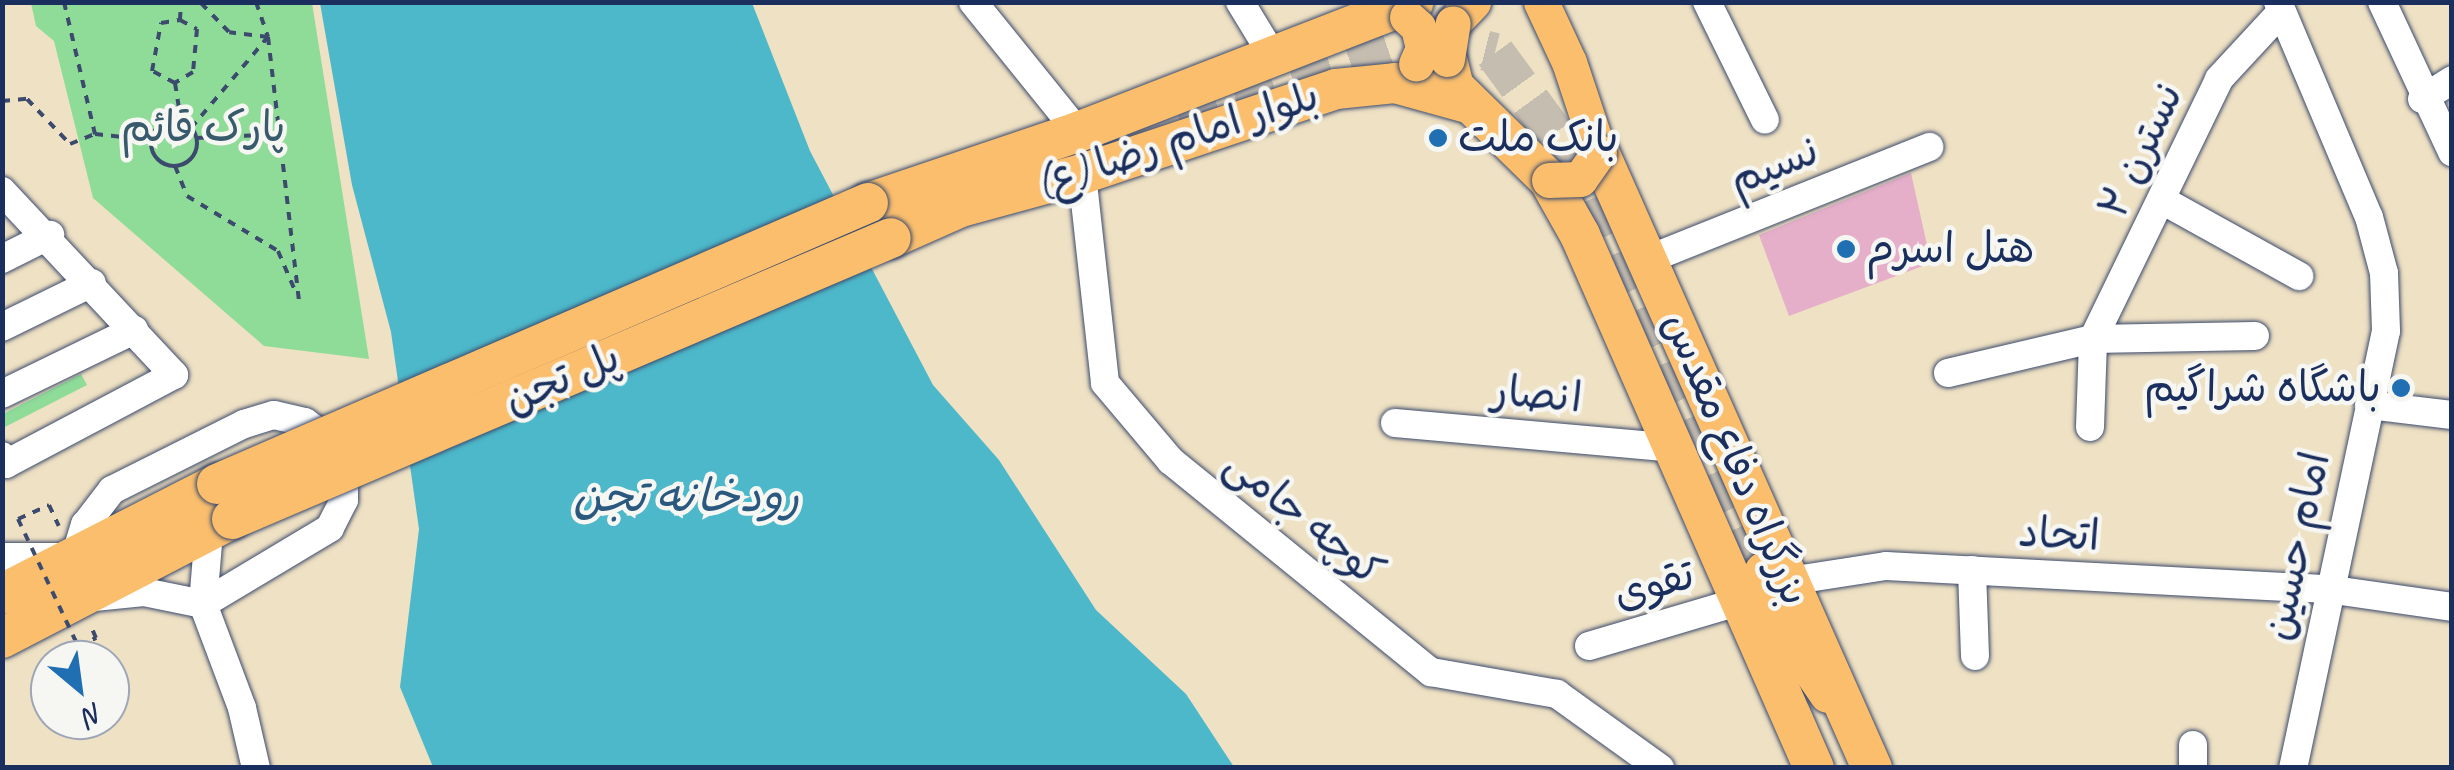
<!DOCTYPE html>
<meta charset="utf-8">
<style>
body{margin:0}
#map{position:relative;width:2454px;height:770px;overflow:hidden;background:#efe1c3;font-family:Caveat,"Playpen Sans Arabic",sans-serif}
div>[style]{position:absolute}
.green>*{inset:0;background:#8fdc99}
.water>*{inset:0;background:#4db8ca}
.building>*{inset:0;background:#e5afc9}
.highway-tunnel>*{height:40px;margin-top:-20px;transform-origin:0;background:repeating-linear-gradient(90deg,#c5bdaf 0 40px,transparent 0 60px)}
.path>*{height:4px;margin-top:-2px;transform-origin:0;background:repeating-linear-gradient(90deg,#3b4a6d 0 8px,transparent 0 16px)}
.path>.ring{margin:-2px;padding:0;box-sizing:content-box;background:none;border:4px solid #3b4a6d;border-radius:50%}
.roads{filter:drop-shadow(0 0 2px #3b4a6d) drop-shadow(0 0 2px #3b4a6d)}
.minor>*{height:28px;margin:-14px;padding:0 14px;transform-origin:14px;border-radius:14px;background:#fff}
.major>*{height:35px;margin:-17.5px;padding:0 17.5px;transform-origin:17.5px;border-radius:17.5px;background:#fabe6d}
.highway>*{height:40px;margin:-20px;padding:0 20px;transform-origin:20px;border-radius:20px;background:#fabe6d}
.path-bridge>*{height:4px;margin-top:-2px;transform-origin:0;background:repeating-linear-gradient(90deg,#3b4a6d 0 8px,transparent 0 16px)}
.bridges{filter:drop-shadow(0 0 2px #3b4a6d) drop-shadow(0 0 2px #3b4a6d)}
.major-bridge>*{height:35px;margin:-17.5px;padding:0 17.5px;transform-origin:17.5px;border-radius:17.5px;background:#fabe6d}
.highway-bridge>*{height:40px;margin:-20px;padding:0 20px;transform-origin:20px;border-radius:20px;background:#fabe6d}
.dots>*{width:28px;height:28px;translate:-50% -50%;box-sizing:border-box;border:5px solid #f6f6f2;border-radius:50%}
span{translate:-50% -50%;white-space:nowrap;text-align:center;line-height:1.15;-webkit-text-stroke:9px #f6f6f2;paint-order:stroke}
.park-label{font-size:42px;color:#385a6d}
.poi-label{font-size:42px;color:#1b2f5e}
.left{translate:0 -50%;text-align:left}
.right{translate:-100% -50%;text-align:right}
.street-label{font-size:42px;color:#1b2f5e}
.water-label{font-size:45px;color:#2a587e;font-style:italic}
.frame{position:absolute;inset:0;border:5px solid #1b2f5e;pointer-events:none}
.north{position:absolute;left:30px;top:640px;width:100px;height:100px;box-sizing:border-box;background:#f6f6f2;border:2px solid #9ea6b7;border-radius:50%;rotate:151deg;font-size:28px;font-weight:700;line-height:40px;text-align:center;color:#1b2f5e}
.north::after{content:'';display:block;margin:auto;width:35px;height:45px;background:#1f6fb2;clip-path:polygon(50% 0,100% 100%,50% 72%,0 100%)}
</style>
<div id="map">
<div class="green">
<i style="clip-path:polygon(31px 3px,312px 3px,369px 359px,264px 346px,93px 198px,54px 41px,36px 26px)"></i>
<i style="clip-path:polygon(81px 374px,87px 385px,3px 428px,3px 414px)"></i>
</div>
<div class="water">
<i style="clip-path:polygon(320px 3px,752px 3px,810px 151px,933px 385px,999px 460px,1096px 610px,1186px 694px,1234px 767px,433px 767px,400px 687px,419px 529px,391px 332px,352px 185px)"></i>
</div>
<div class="building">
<i style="clip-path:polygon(1911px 173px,1931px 263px,1789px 316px,1759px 235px)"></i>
</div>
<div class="highway-tunnel">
<i style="left:1180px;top:121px;width:261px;rotate:-19deg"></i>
<i style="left:1427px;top:36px;width:70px;rotate:14deg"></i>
<i style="left:1495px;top:53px;width:115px;rotate:53.8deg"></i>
<i style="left:1563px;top:146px;width:468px;rotate:64.9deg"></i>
</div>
<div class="path">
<i style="left:64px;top:2px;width:136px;rotate:76.8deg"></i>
<i style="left:256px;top:2px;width:37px;rotate:71deg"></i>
<i style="left:268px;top:37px;width:267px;rotate:83.3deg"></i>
<i style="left:180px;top:20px;width:18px;rotate:-87deg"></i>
<i style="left:175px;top:83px;width:26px;rotate:-152deg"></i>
<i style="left:152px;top:71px;width:49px;rotate:-79.4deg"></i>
<i style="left:161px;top:23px;width:19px;rotate:-9deg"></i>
<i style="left:180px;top:20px;width:19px;rotate:28deg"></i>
<i style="left:197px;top:29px;width:43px;rotate:95.3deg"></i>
<i style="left:193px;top:72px;width:21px;rotate:149deg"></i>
<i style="left:175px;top:83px;width:38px;rotate:81deg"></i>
<i style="left:2px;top:101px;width:25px;rotate:-5deg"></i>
<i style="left:27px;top:99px;width:62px;rotate:46.3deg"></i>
<i style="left:70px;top:144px;width:27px;rotate:-22deg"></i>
<i style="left:95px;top:134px;width:56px;rotate:6.1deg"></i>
<i class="ring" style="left:151px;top:120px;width:42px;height:42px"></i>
<i style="left:191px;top:128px;width:119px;rotate:-49.8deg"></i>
<i style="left:268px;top:37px;width:39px;rotate:-173deg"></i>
<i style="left:229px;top:32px;width:42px;rotate:-134deg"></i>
<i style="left:196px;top:138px;width:85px;rotate:-2.7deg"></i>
<i style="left:175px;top:166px;width:32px;rotate:68deg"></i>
<i style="left:187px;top:196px;width:106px;rotate:31.1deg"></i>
<i style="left:278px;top:251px;width:46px;rotate:66.8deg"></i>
<i style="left:18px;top:519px;width:34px;rotate:-24deg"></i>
<i style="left:49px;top:505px;width:23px;rotate:65deg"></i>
<i style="left:78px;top:646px;width:20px;rotate:-24deg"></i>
<i style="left:96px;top:638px;width:15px;rotate:-113deg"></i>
</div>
<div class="roads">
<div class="minor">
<i style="left:973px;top:2px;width:167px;rotate:51.1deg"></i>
<i style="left:1240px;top:2px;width:63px;rotate:58.6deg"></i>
<i style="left:1707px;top:2px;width:131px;rotate:63.8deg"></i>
<i style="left:2278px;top:2px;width:233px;rotate:67.1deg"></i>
<i style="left:2369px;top:217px;width:58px;rotate:75deg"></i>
<i style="left:2384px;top:273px;width:58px;rotate:88deg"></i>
<i style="left:2386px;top:331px;width:447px;rotate:102deg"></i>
<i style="left:2382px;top:2px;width:166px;rotate:65deg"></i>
<i style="left:2422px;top:99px;width:36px;rotate:-32deg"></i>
<i style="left:1082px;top:174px;width:210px;rotate:83.7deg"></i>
<i style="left:1105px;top:383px;width:102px;rotate:49.8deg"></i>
<i style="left:1171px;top:461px;width:335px;rotate:39.1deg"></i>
<i style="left:1431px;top:672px;width:128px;rotate:9.9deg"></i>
<i style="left:1557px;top:694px;width:127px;rotate:35.7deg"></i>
<i style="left:2px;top:191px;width:252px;rotate:46.9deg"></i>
<i style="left:174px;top:375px;width:190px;rotate:152.1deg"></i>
<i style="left:6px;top:464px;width:9px;rotate:-117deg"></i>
<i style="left:2162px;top:200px;width:157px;rotate:29deg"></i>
<i style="left:2px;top:259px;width:54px;rotate:-26.6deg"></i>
<i style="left:1649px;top:259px;width:302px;rotate:-21.8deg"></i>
<i style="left:2px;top:327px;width:100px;rotate:-26.1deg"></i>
<i style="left:1948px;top:373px;width:149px;rotate:-13.2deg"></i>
<i style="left:2093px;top:339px;width:162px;rotate:-1.1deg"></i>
<i style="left:2px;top:394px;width:147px;rotate:-25.9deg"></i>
<i style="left:2369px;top:405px;width:84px;rotate:6.9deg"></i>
<i style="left:1395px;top:423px;width:279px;rotate:5.1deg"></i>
<i style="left:2090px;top:427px;width:88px;rotate:-88deg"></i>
<i style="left:2093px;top:339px;width:289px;rotate:-64.1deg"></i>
<i style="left:2219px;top:79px;width:91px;rotate:-47.2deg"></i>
<i style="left:2px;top:557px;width:73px"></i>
<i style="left:75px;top:557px;width:34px;rotate:-73deg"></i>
<i style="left:85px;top:525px;width:44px;rotate:-52.4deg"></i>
<i style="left:112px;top:490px;width:148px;rotate:-26.6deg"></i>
<i style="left:244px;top:424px;width:31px;rotate:-17deg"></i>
<i style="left:274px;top:415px;width:32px;rotate:13deg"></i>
<i style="left:305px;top:422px;width:31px;rotate:36deg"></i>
<i style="left:330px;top:440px;width:32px;rotate:64deg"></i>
<i style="left:344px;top:469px;width:31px;rotate:90deg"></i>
<i style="left:344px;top:500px;width:31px;rotate:117deg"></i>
<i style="left:330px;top:528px;width:148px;rotate:149.1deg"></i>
<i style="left:203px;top:604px;width:111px;rotate:69.4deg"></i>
<i style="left:242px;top:708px;width:62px;rotate:76.9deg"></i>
<i style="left:1972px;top:570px;width:86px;rotate:88deg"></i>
<i style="left:1789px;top:581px;width:98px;rotate:-8.8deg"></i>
<i style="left:1886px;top:566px;width:442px;rotate:3deg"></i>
<i style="left:2327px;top:589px;width:126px;rotate:8.2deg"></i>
<i style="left:94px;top:597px;width:50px;rotate:-5.7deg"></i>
<i style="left:144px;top:592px;width:60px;rotate:11.5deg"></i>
<i style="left:203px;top:604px;width:73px;rotate:-85.3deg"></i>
<i style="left:1589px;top:646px;width:159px;rotate:-16.5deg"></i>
<i style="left:2193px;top:768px;width:23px;rotate:-90deg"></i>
</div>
<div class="major">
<i style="left:1541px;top:2px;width:66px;rotate:65deg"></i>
<i style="left:1569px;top:62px;width:95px;rotate:71.6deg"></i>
<i style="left:1453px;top:23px;width:29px;rotate:-46deg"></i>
<i style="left:1762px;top:570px;width:83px;rotate:67.4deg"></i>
<i style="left:1794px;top:647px;width:58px;rotate:55.5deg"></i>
</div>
<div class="highway">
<i style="left:1447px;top:59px;width:29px;rotate:76deg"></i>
<i style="left:1454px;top:87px;width:133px;rotate:44.4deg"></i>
<i style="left:1549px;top:180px;width:63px;rotate:60.6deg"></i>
<i style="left:1580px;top:235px;width:582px;rotate:66.3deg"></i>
<i style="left:1599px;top:152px;width:674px;rotate:66.1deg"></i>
<i style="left:868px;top:203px;width:222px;rotate:-18.7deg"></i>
<i style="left:1078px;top:132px;width:360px;rotate:-21.2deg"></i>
<i style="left:891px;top:238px;width:77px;rotate:-23.9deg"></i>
<i style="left:961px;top:207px;width:125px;rotate:-15.3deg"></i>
<i style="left:1082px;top:174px;width:268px;rotate:-18.5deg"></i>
<i style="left:1336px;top:89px;width:59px;rotate:-5.8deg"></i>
<i style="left:1395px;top:83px;width:75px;rotate:15.5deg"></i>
<i style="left:2px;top:594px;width:242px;rotate:-27.1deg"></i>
<i style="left:2px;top:638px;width:259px;rotate:-27.4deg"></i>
</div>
</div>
<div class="path-bridge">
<i style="left:18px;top:519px;width:140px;rotate:64.7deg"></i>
</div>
<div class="bridges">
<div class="major-bridge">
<i style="left:1407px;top:17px;width:15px;rotate:42deg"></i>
<i style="left:1418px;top:27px;width:22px;rotate:77deg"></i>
<i style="left:1423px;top:48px;width:17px;rotate:114deg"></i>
<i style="left:1447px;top:59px;width:36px;rotate:-81deg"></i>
<i style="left:1549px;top:180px;width:31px;rotate:-2deg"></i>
<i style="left:1580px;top:179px;width:33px;rotate:-55deg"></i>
</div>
<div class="highway-bridge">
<i style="left:217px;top:484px;width:709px;rotate:-23.35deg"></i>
<i style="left:232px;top:519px;width:716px;rotate:-23.09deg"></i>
</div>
</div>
<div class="dots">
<i style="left:1438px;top:138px;background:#1f6fb2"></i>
<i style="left:1846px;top:249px;background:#1f6fb2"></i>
<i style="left:2401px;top:388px;background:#1f6fb2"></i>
</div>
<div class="park-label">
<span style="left:203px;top:128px">پارک قائم</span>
</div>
<div class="poi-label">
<span class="left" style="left:1458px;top:138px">بانک ملت</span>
<span class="left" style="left:1866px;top:249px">هتل اسرم</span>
<span class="right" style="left:2381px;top:388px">باشگاه شراگیم</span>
</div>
<div class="street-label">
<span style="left:1177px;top:140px;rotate:-18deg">بلوار امام رضا (ع)</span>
<span style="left:2141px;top:151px;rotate:-65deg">نسترن ۲</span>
<span style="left:1774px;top:166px;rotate:-22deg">نسیم</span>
<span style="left:562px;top:379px;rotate:-23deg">پل تجن</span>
<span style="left:1537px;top:395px;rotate:5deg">انصار</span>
<span style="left:1736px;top:459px;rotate:67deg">بزرگراه دفاع مقدس</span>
<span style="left:1304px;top:518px;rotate:39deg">کوچه جامی</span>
<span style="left:2059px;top:535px;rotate:3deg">اتحاد</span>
<span style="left:2297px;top:546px;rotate:-78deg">امام حسین</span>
<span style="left:1654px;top:585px;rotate:-16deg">تقوی</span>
</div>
<div class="water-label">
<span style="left:686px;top:497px">رودخانه تجن</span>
</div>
<div class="frame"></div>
<div class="north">N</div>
</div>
